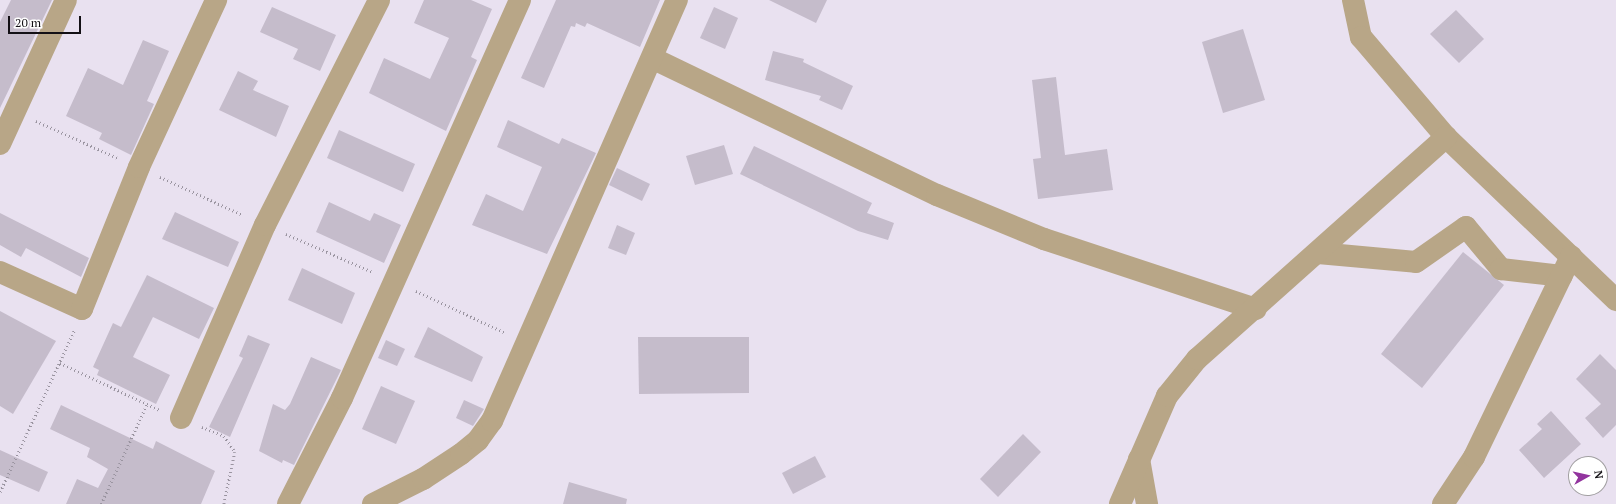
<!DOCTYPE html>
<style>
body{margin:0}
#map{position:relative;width:1616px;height:504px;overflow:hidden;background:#e9e1f0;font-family:"PT Serif",serif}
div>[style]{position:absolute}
.building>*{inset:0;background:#c5bccb}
.path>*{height:2.5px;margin-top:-1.25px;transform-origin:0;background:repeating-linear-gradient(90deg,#9a94a0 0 1px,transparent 0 4px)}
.street>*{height:22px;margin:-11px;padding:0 11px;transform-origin:11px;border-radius:11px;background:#b8a687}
span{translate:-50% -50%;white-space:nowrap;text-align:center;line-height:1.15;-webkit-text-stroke:3.5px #fff;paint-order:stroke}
.north{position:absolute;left:1568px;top:456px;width:40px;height:40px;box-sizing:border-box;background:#fff;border:1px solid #a19fa1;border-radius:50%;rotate:82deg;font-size:11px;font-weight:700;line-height:16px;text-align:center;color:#131015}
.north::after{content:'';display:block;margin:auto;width:14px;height:18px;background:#92349e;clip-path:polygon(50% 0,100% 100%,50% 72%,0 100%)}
.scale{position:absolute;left:8px;top:16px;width:73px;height:18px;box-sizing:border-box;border:2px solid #131015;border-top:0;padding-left:5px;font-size:12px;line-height:14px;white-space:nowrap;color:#131015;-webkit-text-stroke:3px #fff;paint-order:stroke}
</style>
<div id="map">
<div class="building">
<i style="clip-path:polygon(11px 0,52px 0,0 108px,0 22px)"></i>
<i style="clip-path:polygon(424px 0,471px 0,492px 9px,471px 57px,477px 60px,446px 131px,369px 93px,384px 58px,430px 79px,449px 38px,414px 23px)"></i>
<i style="clip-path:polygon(556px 0,660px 0,640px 47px,587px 23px,585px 27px,576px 23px,575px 27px,571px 26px,544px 88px,521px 78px)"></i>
<i style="clip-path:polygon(769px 0,827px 0,816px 23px)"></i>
<i style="clip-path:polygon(272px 7px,336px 35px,320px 71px,293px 59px,298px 49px,260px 32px)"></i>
<i style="clip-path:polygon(714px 7px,738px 18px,725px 49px,700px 38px)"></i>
<i style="clip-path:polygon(1456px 10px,1484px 39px,1459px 63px,1430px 34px)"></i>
<i style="clip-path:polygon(1243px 29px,1265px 100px,1223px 113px,1202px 42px)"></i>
<i style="clip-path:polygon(143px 40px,169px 51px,147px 101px,154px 104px,131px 155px,99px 139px,102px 133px,66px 116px,88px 68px,123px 85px)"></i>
<i style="clip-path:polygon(773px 51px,804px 59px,803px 62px,853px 86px,842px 110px,819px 100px,821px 96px,765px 80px)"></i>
<i style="clip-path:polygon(238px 71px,258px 81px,253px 90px,289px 106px,276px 137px,219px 110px)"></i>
<i style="clip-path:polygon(1056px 77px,1065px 155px,1107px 149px,1113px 190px,1038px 199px,1033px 159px,1041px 158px,1032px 80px)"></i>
<i style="clip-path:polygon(508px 120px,559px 144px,562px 138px,596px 153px,547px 254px,472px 225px,486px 194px,523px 211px,542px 167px,497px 147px)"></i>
<i style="clip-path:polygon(339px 130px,415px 164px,403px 192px,327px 158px)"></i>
<i style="clip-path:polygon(724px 145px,733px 174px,695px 185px,686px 156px)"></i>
<i style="clip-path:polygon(754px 146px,872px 203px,867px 213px,894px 223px,888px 240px,858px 231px,740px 174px)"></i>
<i style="clip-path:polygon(617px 168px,650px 184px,642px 201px,609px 185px)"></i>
<i style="clip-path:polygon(329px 202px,370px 221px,374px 213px,401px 225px,384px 263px,316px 232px)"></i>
<i style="clip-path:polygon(175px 212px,239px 242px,228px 267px,162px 239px)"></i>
<i style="clip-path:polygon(0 213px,89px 258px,81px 277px,26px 248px,21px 257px,0 245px)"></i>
<i style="clip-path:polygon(617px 225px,635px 233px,626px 255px,608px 248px)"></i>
<i style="clip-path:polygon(1463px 252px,1504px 285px,1422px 388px,1381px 354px)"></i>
<i style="clip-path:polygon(302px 268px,355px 293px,342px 324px,288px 300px)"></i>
<i style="clip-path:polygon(147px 275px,214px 308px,199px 339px,153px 317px,133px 357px,170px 375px,156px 404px,97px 375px,99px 370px,93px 367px,113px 323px,121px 327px)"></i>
<i style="clip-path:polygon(0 311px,56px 341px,13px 414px,0 406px)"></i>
<i style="clip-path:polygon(428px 327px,483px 357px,472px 382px,414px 357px)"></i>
<i style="clip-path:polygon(248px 335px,270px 344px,230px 437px,209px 427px,243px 358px,239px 356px)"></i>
<i style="clip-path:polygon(638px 337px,749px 337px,749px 393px,639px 394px)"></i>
<i style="clip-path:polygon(386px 340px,405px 349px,397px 366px,378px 358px)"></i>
<i style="clip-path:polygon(1600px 354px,1616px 370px,1616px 425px,1603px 438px,1585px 418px,1601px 404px,1576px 379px)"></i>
<i style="clip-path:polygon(311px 357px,341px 370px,294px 465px,283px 460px,282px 463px,259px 451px,273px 404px,285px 410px,290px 404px)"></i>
<i style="clip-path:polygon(381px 386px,415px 401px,396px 444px,362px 429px)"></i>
<i style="clip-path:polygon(464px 400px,484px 409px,473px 426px,456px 418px)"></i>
<i style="clip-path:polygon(61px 405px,153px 449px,156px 441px,215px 471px,201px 504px,66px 504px,77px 479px,98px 488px,108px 469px,87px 457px,90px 448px,50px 429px)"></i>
<i style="clip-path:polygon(1551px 411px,1581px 444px,1544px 478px,1519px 450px,1542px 429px,1537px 424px)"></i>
<i style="clip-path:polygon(1023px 434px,1041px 452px,998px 497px,980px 479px)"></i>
<i style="clip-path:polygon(0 450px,48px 472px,39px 492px,0 475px)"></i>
<i style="clip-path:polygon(815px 456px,826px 477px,793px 494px,782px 473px)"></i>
<i style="clip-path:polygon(569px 482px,627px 499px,626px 504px,563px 504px)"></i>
</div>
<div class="path">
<i style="left:36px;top:121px;width:90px;rotate:24.3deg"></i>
<i style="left:160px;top:177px;width:91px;rotate:24.6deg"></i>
<i style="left:286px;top:234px;width:95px;rotate:23.6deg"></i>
<i style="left:416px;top:291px;width:99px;rotate:25deg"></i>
<i style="left:60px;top:363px;width:110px;rotate:25.2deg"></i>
<i style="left:202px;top:427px;width:24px;rotate:22deg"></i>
<i style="left:224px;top:436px;width:19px;rotate:55deg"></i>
<i style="left:235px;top:452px;width:53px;rotate:101.9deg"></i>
<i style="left:0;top:492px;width:178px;rotate:-65.4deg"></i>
<i style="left:101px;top:504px;width:110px;rotate:-65.3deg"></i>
</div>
<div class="street">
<i style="left:1353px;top:0;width:38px;rotate:78deg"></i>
<i style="left:1361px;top:37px;width:131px;rotate:49.6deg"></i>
<i style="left:1446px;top:137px;width:236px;rotate:43.8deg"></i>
<i style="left:654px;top:59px;width:314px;rotate:25.7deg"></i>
<i style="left:937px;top:195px;width:116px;rotate:22.4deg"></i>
<i style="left:1044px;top:239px;width:223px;rotate:18.3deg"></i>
<i style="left:0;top:144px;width:158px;rotate:-65.4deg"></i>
<i style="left:1318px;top:253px;width:98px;rotate:5.2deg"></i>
<i style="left:1416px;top:262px;width:61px;rotate:-35deg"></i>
<i style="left:1466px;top:227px;width:55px;rotate:50.2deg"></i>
<i style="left:1501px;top:269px;width:61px;rotate:6.5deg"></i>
<i style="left:0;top:272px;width:90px;rotate:24.3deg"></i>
<i style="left:82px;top:309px;width:153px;rotate:-68.1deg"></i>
<i style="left:139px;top:167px;width:184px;rotate:-65.2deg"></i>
<i style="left:181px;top:418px;width:210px;rotate:-66.5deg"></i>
<i style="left:265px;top:225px;width:252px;rotate:-63.1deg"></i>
<i style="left:1139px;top:459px;width:46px;rotate:79.9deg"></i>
<i style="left:288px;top:504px;width:119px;rotate:-63deg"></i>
<i style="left:342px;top:398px;width:436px;rotate:-65.9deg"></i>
<i style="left:373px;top:504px;width:56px;rotate:-26.6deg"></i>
<i style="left:423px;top:479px;width:45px;rotate:-33.3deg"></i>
<i style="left:461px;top:454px;width:22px;rotate:-39deg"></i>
<i style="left:478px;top:440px;width:24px;rotate:-54deg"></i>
<i style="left:492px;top:421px;width:460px;rotate:-66.3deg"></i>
<i style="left:1120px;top:504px;width:118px;rotate:-66.5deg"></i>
<i style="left:1167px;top:396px;width:48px;rotate:-51deg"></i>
<i style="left:1197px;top:359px;width:334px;rotate:-41.7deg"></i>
<i style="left:1443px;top:504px;width:56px;rotate:-56.6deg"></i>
<i style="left:1474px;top:457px;width:223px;rotate:-64.2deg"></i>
</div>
<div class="north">N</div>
<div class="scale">20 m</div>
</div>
